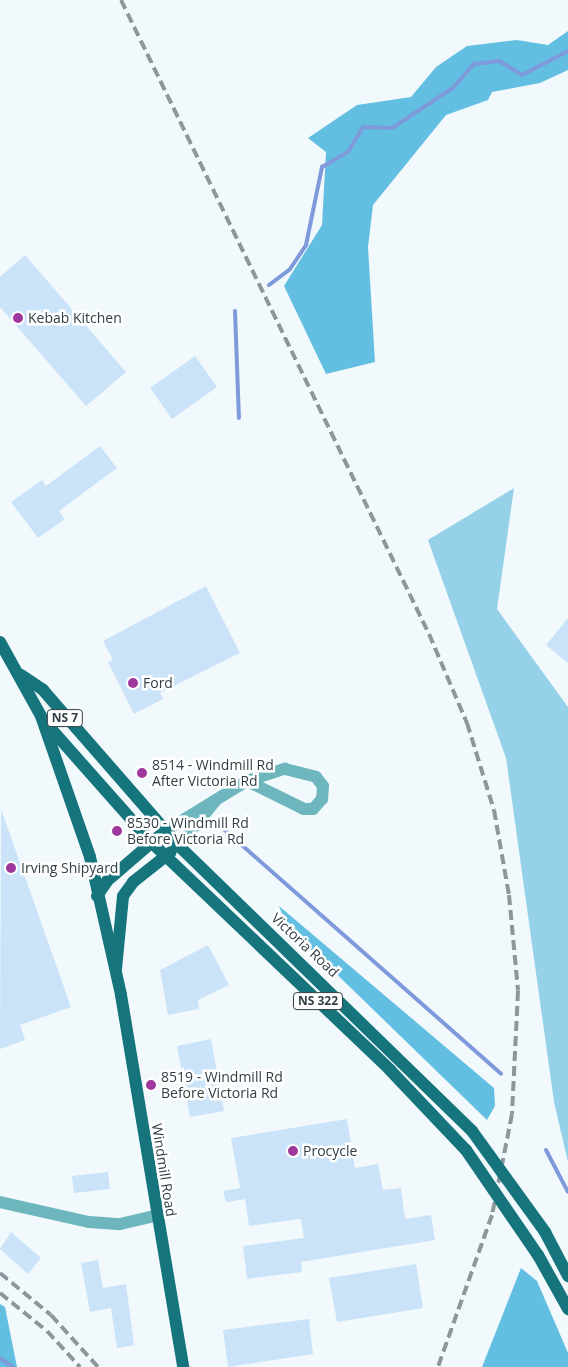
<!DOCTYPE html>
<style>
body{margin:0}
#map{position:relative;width:568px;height:1367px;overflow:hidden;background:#f2f9fc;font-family:"Open Sans",sans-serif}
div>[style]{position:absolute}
.green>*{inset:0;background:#95d2e9}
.forest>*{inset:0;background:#62bfe1}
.stream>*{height:4px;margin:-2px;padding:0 2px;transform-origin:2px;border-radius:2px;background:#7f9adb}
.building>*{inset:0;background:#cbe3f9}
.minor>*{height:12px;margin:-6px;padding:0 6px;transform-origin:6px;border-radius:6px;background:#6eb6bd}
.major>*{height:12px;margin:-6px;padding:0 6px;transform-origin:6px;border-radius:6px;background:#15747c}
.rail>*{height:4px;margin-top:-2px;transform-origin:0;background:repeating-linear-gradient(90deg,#8c979b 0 10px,transparent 0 15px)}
.major-bridge>*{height:12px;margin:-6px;padding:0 6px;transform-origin:6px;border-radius:6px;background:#15747c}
.dots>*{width:14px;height:14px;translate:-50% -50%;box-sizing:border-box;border:2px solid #fff;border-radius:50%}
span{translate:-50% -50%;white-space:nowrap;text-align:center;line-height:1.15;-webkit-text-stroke:5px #fff;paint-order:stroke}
.shield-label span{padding:1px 4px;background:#fff;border:1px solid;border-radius:4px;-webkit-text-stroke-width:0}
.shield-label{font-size:12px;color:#313f44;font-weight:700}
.poi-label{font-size:14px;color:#313f44}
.left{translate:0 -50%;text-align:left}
.street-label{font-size:14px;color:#313f44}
</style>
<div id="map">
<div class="green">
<i style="clip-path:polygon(514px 488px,497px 609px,568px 707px,568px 1162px,554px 1102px,506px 758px,428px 540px)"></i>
</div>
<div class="forest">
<i style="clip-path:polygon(568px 31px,568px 70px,540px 83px,492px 92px,488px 100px,446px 115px,373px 205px,368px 247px,375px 362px,326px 374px,284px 286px,322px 225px,326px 152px,308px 138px,357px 105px,411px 97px,436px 67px,467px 46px,517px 40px,548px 45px)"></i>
<i style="clip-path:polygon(279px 906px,494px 1088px,495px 1106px,487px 1120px,287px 926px)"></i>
<i style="clip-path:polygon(521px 1268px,537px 1281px,568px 1353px,568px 1367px,482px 1367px)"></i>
<i style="clip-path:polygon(0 1304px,5px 1307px,17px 1367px,0 1367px)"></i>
</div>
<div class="stream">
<i style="left:269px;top:285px;width:26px;rotate:-37deg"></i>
<i style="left:290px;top:269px;width:29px;rotate:-56deg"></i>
<i style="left:306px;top:245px;width:80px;rotate:-78.4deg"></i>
<i style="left:322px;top:167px;width:30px;rotate:-30deg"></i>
<i style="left:348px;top:152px;width:29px;rotate:-59deg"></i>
<i style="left:363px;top:127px;width:29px;rotate:2deg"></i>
<i style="left:392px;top:128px;width:73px;rotate:-33.3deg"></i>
<i style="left:453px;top:88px;width:32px;rotate:-49deg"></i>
<i style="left:474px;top:64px;width:25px;rotate:-7deg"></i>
<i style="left:499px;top:61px;width:27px;rotate:31deg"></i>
<i style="left:522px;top:75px;width:52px;rotate:-27.6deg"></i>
<i style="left:235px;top:311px;width:107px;rotate:87.9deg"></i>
<i style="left:219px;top:825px;width:376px;rotate:41.4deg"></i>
<i style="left:546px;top:1150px;width:47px;rotate:62.4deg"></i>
<i style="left:0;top:1358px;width:16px;rotate:35deg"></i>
</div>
<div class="building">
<i style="clip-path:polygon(25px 255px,126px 372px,86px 406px,0 307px,0 277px)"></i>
<i style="clip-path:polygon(195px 356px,217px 387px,172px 419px,150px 388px)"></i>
<i style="clip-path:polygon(100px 446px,117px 468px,59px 511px,65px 519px,38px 538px,11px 502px,42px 480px,46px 486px)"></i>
<i style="clip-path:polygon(206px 586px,240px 653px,160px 693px,163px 699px,134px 714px,108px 662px,113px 660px,103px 641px)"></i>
<i style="clip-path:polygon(568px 618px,568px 663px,546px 645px)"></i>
<i style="clip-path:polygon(1px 809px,71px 1007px,20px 1025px,25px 1040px,0 1049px)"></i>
<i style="clip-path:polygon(208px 945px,229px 985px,198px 1000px,199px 1009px,168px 1015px,160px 970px)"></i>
<i style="clip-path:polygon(211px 1039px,224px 1111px,190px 1117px,177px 1046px)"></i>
<i style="clip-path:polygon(347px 1119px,355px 1168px,378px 1164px,383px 1190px,401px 1188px,405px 1219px,431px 1215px,435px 1240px,301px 1262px,302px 1272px,247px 1279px,243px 1246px,304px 1238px,301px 1219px,249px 1226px,245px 1199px,226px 1202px,223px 1191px,240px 1188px,231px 1138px)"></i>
<i style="clip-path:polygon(108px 1172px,110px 1189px,74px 1193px,72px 1176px)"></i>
<i style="clip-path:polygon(11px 1232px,41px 1258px,28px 1274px,0 1249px)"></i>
<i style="clip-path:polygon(98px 1260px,103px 1288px,126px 1284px,134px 1345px,117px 1348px,111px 1308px,90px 1312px,81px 1263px)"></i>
<i style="clip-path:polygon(416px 1264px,423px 1308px,337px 1322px,329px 1278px)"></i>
<i style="clip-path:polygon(309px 1319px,313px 1354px,228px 1367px,223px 1330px)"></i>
</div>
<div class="minor">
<i style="left:165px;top:831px;width:96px;rotate:-31.4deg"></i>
<i style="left:247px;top:781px;width:40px;rotate:-18deg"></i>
<i style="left:285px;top:769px;width:32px;rotate:14deg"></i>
<i style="left:316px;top:777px;width:11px;rotate:52deg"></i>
<i style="left:323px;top:786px;width:13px;rotate:94deg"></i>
<i style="left:322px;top:799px;width:13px;rotate:132deg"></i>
<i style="left:313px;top:809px;width:9px;rotate:180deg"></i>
<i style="left:304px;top:809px;width:64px;rotate:-153.8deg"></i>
<i style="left:179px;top:846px;width:59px;rotate:-51.2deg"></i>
<i style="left:0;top:1202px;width:91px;rotate:12.7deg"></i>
<i style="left:89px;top:1222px;width:31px;rotate:4deg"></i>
<i style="left:120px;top:1224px;width:37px;rotate:-13deg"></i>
</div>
<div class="major">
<i style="left:0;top:642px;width:85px;rotate:61deg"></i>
<i style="left:41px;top:716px;width:149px;rotate:70.8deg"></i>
<i style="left:90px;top:857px;width:141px;rotate:77.3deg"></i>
<i style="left:121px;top:995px;width:377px;rotate:80.5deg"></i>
<i style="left:21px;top:675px;width:27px;rotate:34deg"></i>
<i style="left:43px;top:690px;width:207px;rotate:48.9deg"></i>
<i style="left:179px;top:846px;width:409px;rotate:44.2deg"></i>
<i style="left:45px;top:722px;width:162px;rotate:48.5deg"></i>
<i style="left:152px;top:843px;width:329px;rotate:43.6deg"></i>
<i style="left:390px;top:1070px;width:110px;rotate:46.5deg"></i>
<i style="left:97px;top:896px;width:18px;rotate:-56deg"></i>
<i style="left:107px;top:881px;width:77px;rotate:-40.8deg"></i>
<i style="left:116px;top:969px;width:73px;rotate:-84.5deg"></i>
<i style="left:123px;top:896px;width:17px;rotate:-54deg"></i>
<i style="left:133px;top:882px;width:48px;rotate:-38.3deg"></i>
<i style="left:545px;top:1232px;width:50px;rotate:62.4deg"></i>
<i style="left:538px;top:1255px;width:62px;rotate:60.9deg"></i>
</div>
<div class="rail">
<i style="left:121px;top:0;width:705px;rotate:64.09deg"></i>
<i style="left:429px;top:634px;width:97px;rotate:66.9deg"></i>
<i style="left:467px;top:723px;width:91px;rotate:72.8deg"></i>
<i style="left:494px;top:810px;width:86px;rotate:80deg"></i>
<i style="left:509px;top:895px;width:96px;rotate:84.6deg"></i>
<i style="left:518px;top:991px;width:123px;rotate:92.8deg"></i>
<i style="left:512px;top:1114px;width:103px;rotate:101.2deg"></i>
<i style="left:492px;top:1215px;width:161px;rotate:109.6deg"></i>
<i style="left:0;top:1273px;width:66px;rotate:39.5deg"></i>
<i style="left:51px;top:1315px;width:70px;rotate:47.9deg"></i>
<i style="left:0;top:1293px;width:60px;rotate:39deg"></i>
<i style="left:47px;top:1331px;width:49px;rotate:47.5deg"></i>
</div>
<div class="major-bridge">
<i style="left:472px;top:1131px;width:125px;rotate:54.1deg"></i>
<i style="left:466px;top:1150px;width:127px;rotate:55.6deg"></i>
</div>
<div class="dots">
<i style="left:18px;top:318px;background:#9e389c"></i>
<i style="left:133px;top:683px;background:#9e389c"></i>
<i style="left:142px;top:773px;background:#9e389c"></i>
<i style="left:117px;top:831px;background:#9e389c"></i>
<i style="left:11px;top:868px;background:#9e389c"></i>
<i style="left:151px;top:1085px;background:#9e389c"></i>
<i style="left:293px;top:1151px;background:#9e389c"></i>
</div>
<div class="shield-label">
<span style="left:65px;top:718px">NS 7</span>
<span style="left:318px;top:1001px">NS 322</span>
</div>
<div class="poi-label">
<span class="left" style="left:28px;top:318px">Kebab Kitchen</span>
<span class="left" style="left:143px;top:683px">Ford</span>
<span class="left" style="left:152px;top:773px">8514 - Windmill Rd<br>After Victoria Rd</span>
<span class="left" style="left:127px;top:831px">8530 - Windmill Rd<br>Before Victoria Rd</span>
<span class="left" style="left:21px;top:868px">Irving Shipyard</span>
<span class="left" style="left:161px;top:1085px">8519 - Windmill Rd<br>Before Victoria Rd</span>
<span class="left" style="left:303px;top:1151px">Procycle</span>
</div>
<div class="street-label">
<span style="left:305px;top:945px;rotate:43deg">Victoria Road</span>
<span style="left:164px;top:1170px;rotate:81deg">Windmill Road</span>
</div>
</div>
